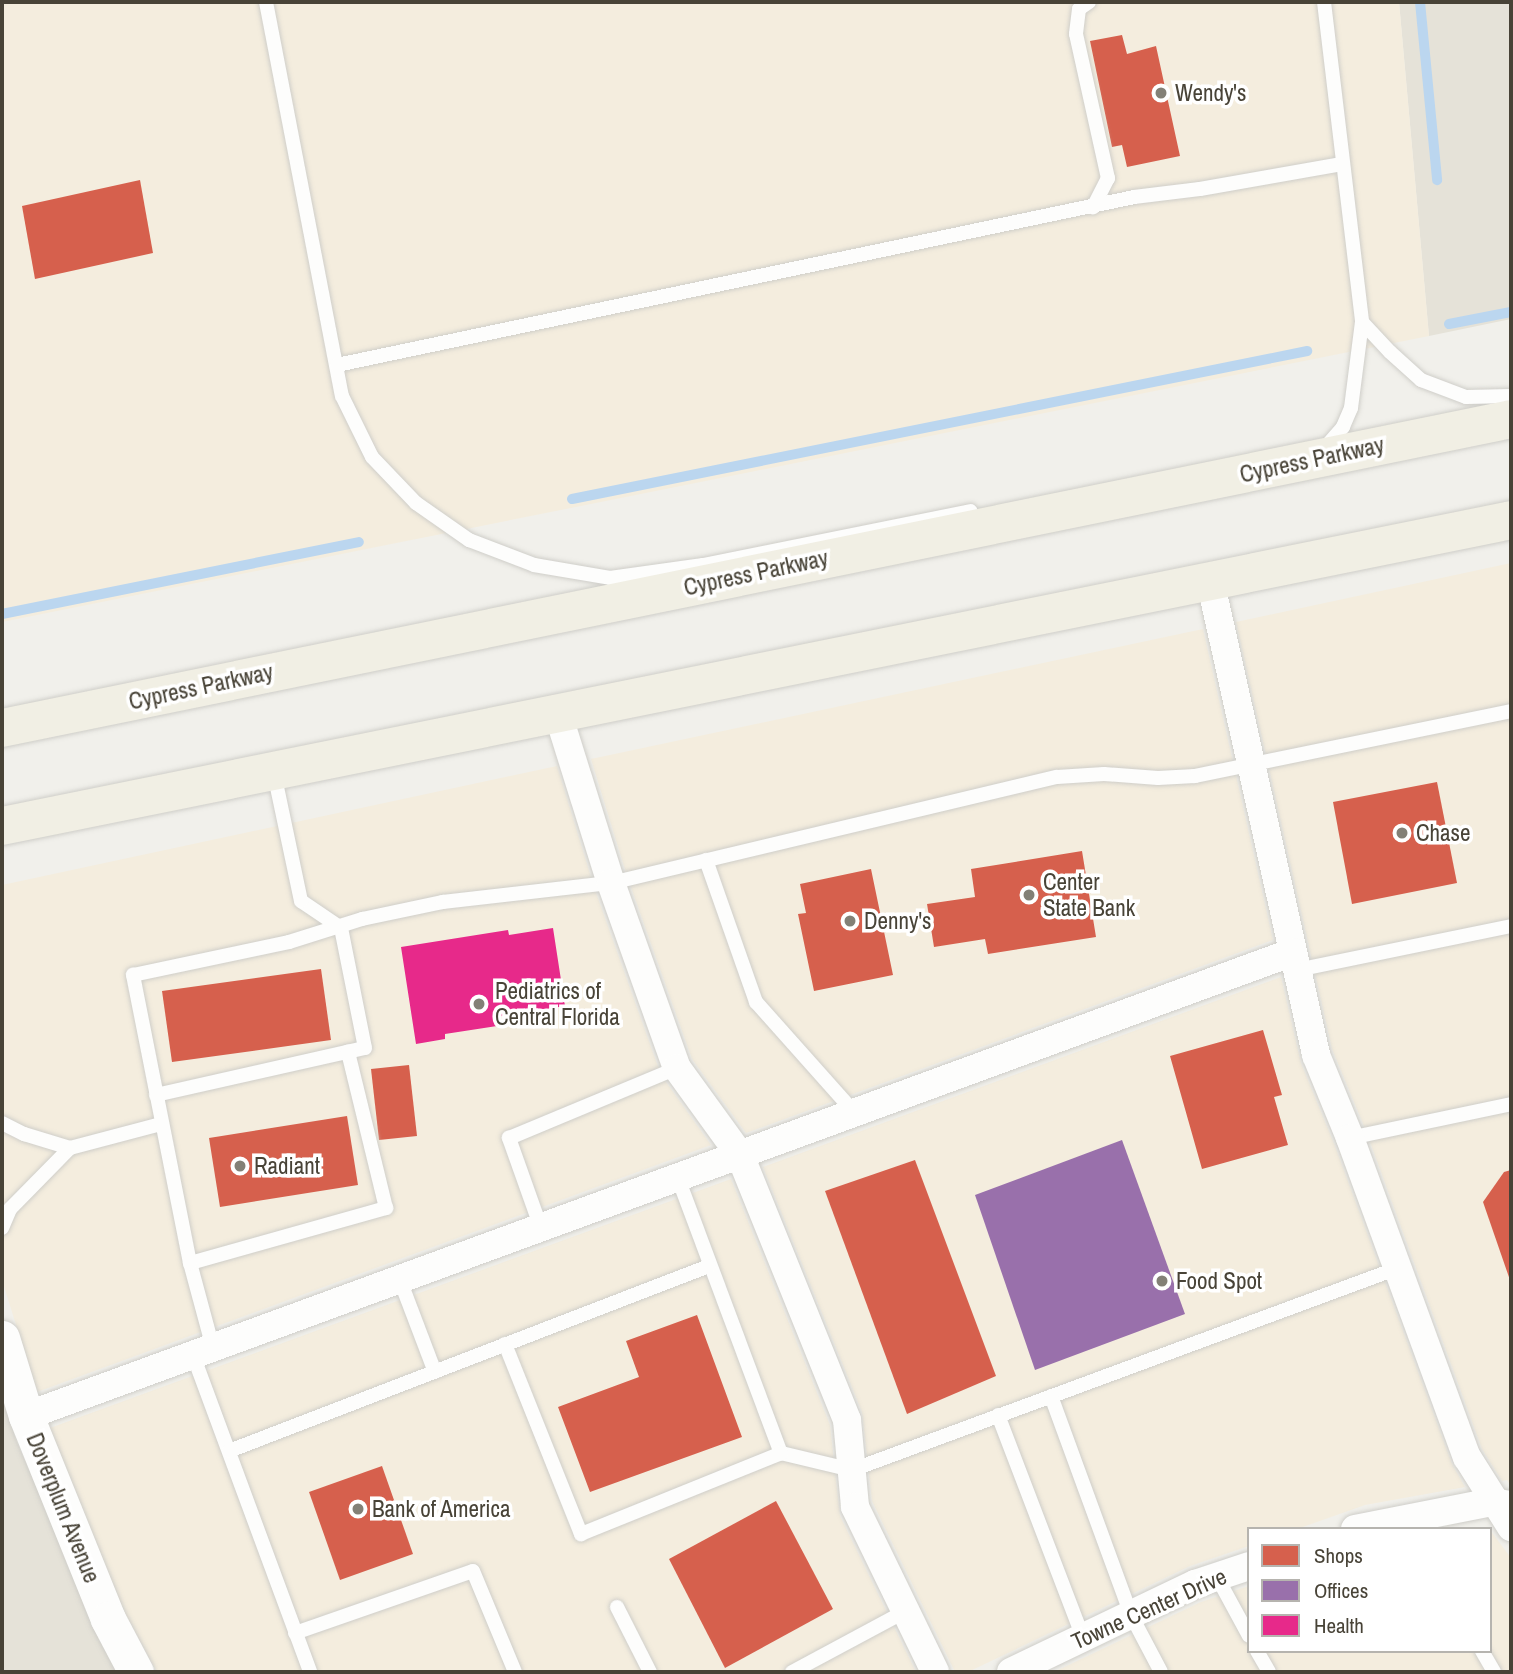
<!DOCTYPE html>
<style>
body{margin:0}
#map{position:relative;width:1513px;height:1674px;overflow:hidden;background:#f1f0eb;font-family:"Archivo Narrow",sans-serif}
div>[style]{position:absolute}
.residential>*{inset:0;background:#e5e2d8}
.commercial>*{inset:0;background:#f4edde}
.shops>*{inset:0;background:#d6604d}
.offices>*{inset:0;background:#9970ab}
.health>*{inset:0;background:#e7298a}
.stream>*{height:10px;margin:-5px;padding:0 5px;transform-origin:5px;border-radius:5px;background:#bbd6ef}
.roads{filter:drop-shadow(0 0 2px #cfcec9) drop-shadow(0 0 2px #cfcec9)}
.service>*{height:14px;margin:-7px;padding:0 7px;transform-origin:7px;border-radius:7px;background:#fdfdfc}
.minor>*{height:28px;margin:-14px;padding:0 14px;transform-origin:14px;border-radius:14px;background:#fdfdfc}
.tertiary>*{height:35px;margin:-17.5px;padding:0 17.5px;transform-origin:17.5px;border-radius:17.5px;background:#fdfdfc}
.primary>*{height:38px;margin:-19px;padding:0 19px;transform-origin:19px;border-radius:19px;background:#f1efe4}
.dots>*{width:19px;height:19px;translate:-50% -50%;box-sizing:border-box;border:4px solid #fff;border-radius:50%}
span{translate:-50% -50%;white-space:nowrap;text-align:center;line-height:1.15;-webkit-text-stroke:7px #fff;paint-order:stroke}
.poi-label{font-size:23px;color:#484337}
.left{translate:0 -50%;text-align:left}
.street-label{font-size:23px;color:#484337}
.frame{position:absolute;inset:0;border:4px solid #484337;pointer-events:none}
.legend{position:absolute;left:1247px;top:1527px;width:245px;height:126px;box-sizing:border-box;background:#fff;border:2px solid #b6b4af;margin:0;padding:9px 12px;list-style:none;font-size:21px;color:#484337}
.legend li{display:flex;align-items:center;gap:14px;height:35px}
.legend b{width:35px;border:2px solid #b6b4af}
</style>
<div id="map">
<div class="residential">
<i style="clip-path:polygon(1399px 2px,1511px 2px,1511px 319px,1429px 336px)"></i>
<i style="clip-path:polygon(2px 1395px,16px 1440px,117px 1672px,2px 1672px)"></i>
</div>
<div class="commercial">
<i style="clip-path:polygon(2px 2px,1399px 2px,1429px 336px,2px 622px)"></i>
<i style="clip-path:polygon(1511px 563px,1511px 1486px,1507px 1480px,1502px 1481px,1482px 1449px,1366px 1131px,1332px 1049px,1236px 622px)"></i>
<i style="clip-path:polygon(1203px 629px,1273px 940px,746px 1133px,692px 1059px,627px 876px,591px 759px)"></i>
<i style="clip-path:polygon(557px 766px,595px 890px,661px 1075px,711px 1145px,37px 1392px,2px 1280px,2px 885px)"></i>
<i style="clip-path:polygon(1281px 977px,1301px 1063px,1335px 1146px,1452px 1464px,1465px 1487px,1365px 1505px,1297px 1529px,1249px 1529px,1249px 1546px,1190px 1566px,968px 1672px,955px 1672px,872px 1501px,862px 1412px,763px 1167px)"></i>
<i style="clip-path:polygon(731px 1179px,830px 1425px,840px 1516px,916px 1672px,157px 1672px,123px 1610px,50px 1428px)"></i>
<i style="clip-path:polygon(1490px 1530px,1511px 1558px,1511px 1672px,1054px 1672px,1201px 1602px,1249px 1586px,1249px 1651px,1490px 1651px)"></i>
</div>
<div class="shops">
<i style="clip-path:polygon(1122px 35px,1127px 54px,1156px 46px,1180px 156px,1127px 167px,1122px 145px,1112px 147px,1090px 41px)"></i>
<i style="clip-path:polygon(140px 180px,153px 253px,35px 279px,22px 206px)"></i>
<i style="clip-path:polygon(1437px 782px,1457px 883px,1352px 904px,1333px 802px)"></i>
<i style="clip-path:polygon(1082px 851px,1096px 937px,988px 954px,985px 939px,934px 947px,927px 904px,975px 897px,971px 869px)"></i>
<i style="clip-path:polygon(871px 869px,893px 975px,814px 991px,798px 914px,806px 913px,800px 884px)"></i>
<i style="clip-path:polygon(321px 969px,331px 1040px,172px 1062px,162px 991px)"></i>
<i style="clip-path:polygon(1263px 1030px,1282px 1095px,1274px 1097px,1288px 1145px,1202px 1169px,1170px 1056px)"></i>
<i style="clip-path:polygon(409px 1065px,417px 1136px,379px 1140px,371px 1069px)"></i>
<i style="clip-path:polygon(347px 1116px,358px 1185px,220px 1207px,209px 1138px)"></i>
<i style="clip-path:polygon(915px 1160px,996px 1376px,907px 1414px,825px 1191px)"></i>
<i style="clip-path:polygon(1511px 1170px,1511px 1283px,1483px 1202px,1504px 1172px)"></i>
<i style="clip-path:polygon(697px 1315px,742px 1437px,590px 1492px,558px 1407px,639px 1377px,626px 1341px)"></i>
<i style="clip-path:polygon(382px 1466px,413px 1554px,340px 1580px,309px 1492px)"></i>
<i style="clip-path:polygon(776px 1501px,833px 1609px,725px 1668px,669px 1559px)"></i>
</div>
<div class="offices">
<i style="clip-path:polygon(1122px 1140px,1185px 1314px,1035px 1370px,975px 1195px)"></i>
</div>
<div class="health">
<i style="clip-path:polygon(553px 928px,565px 1006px,496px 1017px,497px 1026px,445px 1034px,445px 1039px,416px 1044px,401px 947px,508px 930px,509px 935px)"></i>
</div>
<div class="stream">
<i style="left:1420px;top:2px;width:179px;rotate:84.5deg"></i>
<i style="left:1449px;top:324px;width:63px;rotate:-11deg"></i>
<i style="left:572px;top:499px;width:750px;rotate:-11.38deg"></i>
<i style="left:2px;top:614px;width:364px;rotate:-11.4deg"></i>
</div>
<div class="roads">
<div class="service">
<i style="left:266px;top:2px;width:401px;rotate:79.1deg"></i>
<i style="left:342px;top:396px;width:68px;rotate:63.8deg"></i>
<i style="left:372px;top:457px;width:64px;rotate:46.3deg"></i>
<i style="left:416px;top:503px;width:65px;rotate:34.9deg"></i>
<i style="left:469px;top:540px;width:70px;rotate:21deg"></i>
<i style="left:534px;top:565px;width:77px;rotate:9.7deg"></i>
<i style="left:610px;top:578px;width:94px;rotate:-8deg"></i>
<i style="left:703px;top:565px;width:273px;rotate:-11.4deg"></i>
<i style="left:1089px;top:2px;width:12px;rotate:145deg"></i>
<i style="left:1079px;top:9px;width:25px;rotate:97deg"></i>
<i style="left:1076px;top:34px;width:148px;rotate:77.5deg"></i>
<i style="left:1108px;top:178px;width:33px;rotate:117deg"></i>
<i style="left:1324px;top:2px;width:322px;rotate:83.2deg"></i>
<i style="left:1362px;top:322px;width:87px;rotate:97.3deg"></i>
<i style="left:1351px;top:408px;width:21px;rotate:113deg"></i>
<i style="left:1343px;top:427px;width:28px;rotate:131deg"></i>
<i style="left:1362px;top:322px;width:41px;rotate:47deg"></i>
<i style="left:1390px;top:352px;width:42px;rotate:42.1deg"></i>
<i style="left:1421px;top:380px;width:48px;rotate:20.7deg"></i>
<i style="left:1466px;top:397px;width:45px;rotate:-1.3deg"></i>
<i style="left:337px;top:365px;width:815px;rotate:-11.9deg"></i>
<i style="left:1134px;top:197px;width:66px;rotate:-6.9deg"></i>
<i style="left:1200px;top:189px;width:144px;rotate:-10deg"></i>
<i style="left:706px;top:860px;width:151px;rotate:70.6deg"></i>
<i style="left:756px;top:1002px;width:149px;rotate:48.3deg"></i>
<i style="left:1297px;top:970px;width:218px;rotate:-11.6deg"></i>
<i style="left:156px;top:1095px;width:214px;rotate:-12.7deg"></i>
<i style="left:365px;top:1048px;width:122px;rotate:-101.3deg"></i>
<i style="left:341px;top:928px;width:48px;rotate:-146deg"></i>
<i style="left:301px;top:901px;width:131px;rotate:-101.9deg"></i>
<i style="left:2px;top:1123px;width:25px;rotate:27deg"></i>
<i style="left:24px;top:1134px;width:48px;rotate:16.9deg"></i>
<i style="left:1350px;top:1138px;width:165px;rotate:-11.9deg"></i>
<i style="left:678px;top:1178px;width:294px;rotate:69.5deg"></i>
<i style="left:781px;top:1453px;width:73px;rotate:13.5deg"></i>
<i style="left:852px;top:1470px;width:582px;rotate:-20.3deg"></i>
<i style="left:2px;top:1228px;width:21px;rotate:-67deg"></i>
<i style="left:10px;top:1209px;width:86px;rotate:-45.5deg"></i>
<i style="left:70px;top:1148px;width:94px;rotate:-14.8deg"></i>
<i style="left:541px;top:1228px;width:96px;rotate:-109.6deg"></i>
<i style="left:509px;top:1138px;width:182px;rotate:-22.6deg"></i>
<i style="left:190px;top:1263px;width:204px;rotate:-15.7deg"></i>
<i style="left:386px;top:1208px;width:161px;rotate:-103.7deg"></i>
<i style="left:400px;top:1280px;width:98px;rotate:69.2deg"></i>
<i style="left:505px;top:1344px;width:205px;rotate:68.2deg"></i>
<i style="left:581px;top:1534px;width:216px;rotate:-22deg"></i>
<i style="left:213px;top:1348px;width:88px;rotate:-105.1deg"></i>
<i style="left:190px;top:1263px;width:294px;rotate:-101.2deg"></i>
<i style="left:133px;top:975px;width:159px;rotate:-11.9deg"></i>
<i style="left:289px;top:942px;width:77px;rotate:-17.5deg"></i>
<i style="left:362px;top:919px;width:83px;rotate:-11.9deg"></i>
<i style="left:443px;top:902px;width:169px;rotate:-6.5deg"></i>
<i style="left:611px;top:883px;width:458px;rotate:-13.4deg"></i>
<i style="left:1057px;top:777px;width:47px;rotate:-3.7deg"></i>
<i style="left:1104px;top:774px;width:54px;rotate:4.2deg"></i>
<i style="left:1158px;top:778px;width:37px;rotate:-3deg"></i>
<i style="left:1195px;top:776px;width:323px;rotate:-11.6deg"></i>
<i style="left:193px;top:1355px;width:338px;rotate:69.7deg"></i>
<i style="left:1051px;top:1396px;width:233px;rotate:69.9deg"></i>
<i style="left:1131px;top:1615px;width:64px;rotate:62.2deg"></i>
<i style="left:998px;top:1415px;width:239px;rotate:69.1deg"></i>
<i style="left:229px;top:1451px;width:514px;rotate:-21.08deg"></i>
<i style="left:1217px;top:1577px;width:67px;rotate:61.5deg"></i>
<i style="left:617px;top:1607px;width:73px;rotate:63.1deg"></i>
<i style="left:295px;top:1633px;width:188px;rotate:-19.2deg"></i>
<i style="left:473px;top:1571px;width:109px;rotate:67.4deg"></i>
<i style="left:1257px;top:1651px;width:24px;rotate:60deg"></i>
<i style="left:1482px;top:1651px;width:24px;rotate:60deg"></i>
<i style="left:792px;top:1672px;width:129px;rotate:-28.2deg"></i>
</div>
<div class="minor">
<i style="left:1210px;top:580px;width:487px;rotate:77.4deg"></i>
<i style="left:1316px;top:1055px;width:90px;rotate:67.7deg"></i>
<i style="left:1350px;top:1138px;width:340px;rotate:69.9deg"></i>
<i style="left:1467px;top:1457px;width:83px;rotate:57.8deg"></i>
<i style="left:558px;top:714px;width:177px;rotate:72.6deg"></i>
<i style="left:611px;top:883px;width:196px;rotate:70.4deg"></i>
<i style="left:677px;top:1068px;width:107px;rotate:54.1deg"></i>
<i style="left:740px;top:1155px;width:286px;rotate:68deg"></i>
<i style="left:847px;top:1420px;width:87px;rotate:84.7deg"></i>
<i style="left:855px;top:1507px;width:183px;rotate:64.1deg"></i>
<i style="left:26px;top:1416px;width:1349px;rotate:-20.11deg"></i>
<i style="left:1355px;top:1529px;width:141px;rotate:-11.1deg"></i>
<i style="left:1493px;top:1502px;width:17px;rotate:10deg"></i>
<i style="left:1011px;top:1672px;width:204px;rotate:-25.6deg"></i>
<i style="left:1195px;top:1584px;width:57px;rotate:-18.4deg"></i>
</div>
<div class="tertiary">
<i style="left:2px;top:1338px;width:82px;rotate:72.9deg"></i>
<i style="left:26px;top:1416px;width:219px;rotate:68deg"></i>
<i style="left:108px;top:1619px;width:60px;rotate:62.2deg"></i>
</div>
<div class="primary">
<i style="left:2px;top:728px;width:1540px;rotate:-11.57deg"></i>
<i style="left:2px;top:826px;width:1540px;rotate:-11.46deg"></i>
</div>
</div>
<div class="dots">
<i style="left:1161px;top:93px;background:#838076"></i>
<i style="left:1402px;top:833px;background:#838076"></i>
<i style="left:1029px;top:895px;background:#838076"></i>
<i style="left:850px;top:921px;background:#838076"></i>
<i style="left:479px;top:1004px;background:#838076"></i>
<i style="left:240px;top:1166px;background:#838076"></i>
<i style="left:1162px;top:1281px;background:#838076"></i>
<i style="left:358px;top:1509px;background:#838076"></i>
</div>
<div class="poi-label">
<span class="left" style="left:1175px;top:93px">Wendy's</span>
<span class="left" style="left:1416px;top:833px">Chase</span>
<span class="left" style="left:1043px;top:895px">Center<br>State Bank</span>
<span class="left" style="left:864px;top:921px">Denny's</span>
<span class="left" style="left:495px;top:1004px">Pediatrics of<br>Central Florida</span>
<span class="left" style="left:254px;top:1166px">Radiant</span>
<span class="left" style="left:1176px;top:1281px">Food Spot</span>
<span class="left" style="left:372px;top:1509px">Bank of America</span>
</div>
<div class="street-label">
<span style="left:1312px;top:460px;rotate:-12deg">Cypress Parkway</span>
<span style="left:756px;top:573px;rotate:-12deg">Cypress Parkway</span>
<span style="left:201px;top:687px;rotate:-12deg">Cypress Parkway</span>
<span style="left:63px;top:1508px;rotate:68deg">Doverplum Avenue</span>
<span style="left:1149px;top:1609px;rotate:-24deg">Towne Center Drive</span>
</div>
<div class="frame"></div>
<ul class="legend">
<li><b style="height:19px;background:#d6604d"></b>Shops</li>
<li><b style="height:19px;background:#9970ab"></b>Offices</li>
<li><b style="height:19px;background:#e7298a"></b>Health</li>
</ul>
</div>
